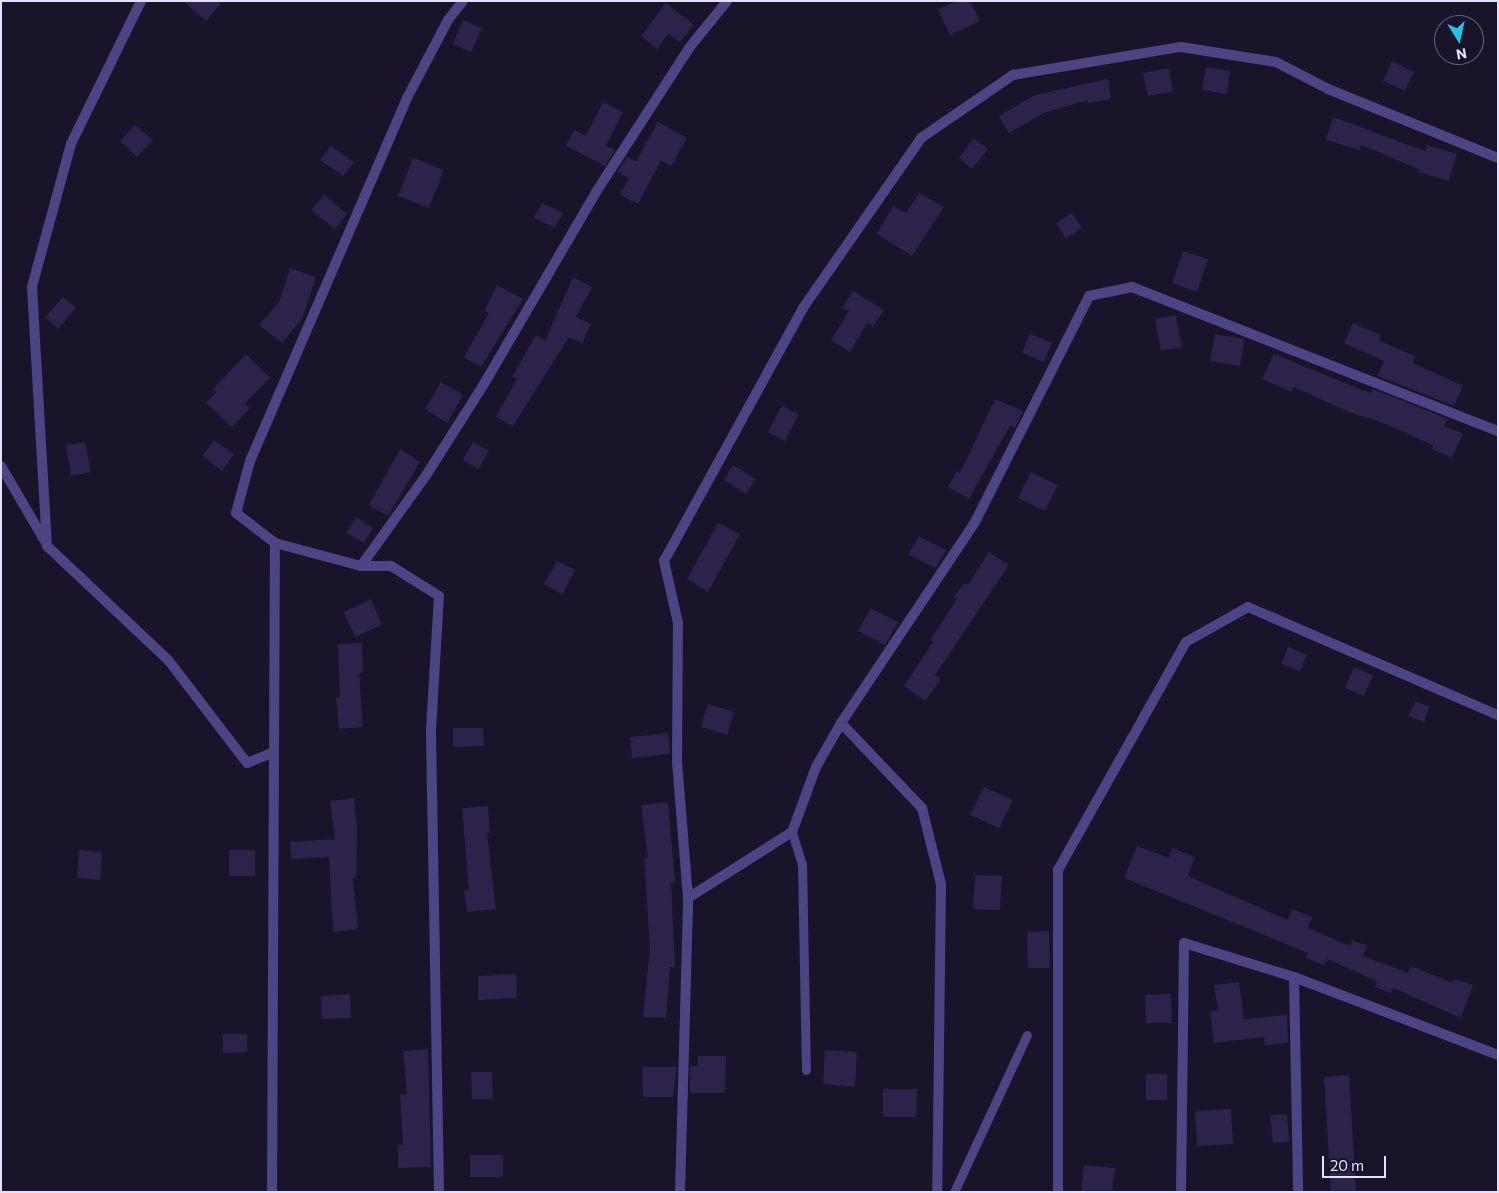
<!DOCTYPE html>
<style>
body{margin:0}
#map{position:relative;width:1499px;height:1193px;overflow:hidden;background:#19142a;font-family:Commissioner,sans-serif}
div>[style]{position:absolute}
.building>*{inset:0;background:#2d2249}
.service>*{height:9px;margin:-4.5px;padding:0 4.5px;transform-origin:4.5px;border-radius:4.5px;background:#4c4483}
.minor>*{height:10px;margin:-5px;padding:0 5px;transform-origin:5px;border-radius:5px;background:#4c4483}
span{translate:-50% -50%;white-space:nowrap;text-align:center;line-height:1.15;-webkit-text-stroke:4px #19142a;paint-order:stroke}
.frame{position:absolute;inset:0;border:2px solid #e5e0fc;pointer-events:none}
.north{position:absolute;left:1434px;top:15px;width:50px;height:50px;box-sizing:border-box;background:#19142a;border:1px solid #6b667e;border-radius:50%;rotate:170deg;font-size:14px;font-weight:700;line-height:20px;text-align:center;color:#e5e0fc}
.north::after{content:'';display:block;margin:auto;width:18px;height:22px;background:#21c4e6;clip-path:polygon(50% 0,100% 100%,50% 72%,0 100%)}
.scale{position:absolute;left:1322px;top:1156px;width:64px;height:22px;box-sizing:border-box;border:2px solid #e5e0fc;border-top:0;padding-left:6px;font-size:15px;line-height:18px;white-space:nowrap;color:#e5e0fc;-webkit-text-stroke:4px #19142a;paint-order:stroke}
</style>
<div id="map">
<div class="building">
<i style="clip-path:polygon(183px 1px,223px 1px,206px 21px)"></i>
<i style="clip-path:polygon(956px 1px,970px 1px,980px 21px,950px 35px,938px 10px)"></i>
<i style="clip-path:polygon(666px 3px,694px 25px,680px 42px,668px 34px,657px 49px,641px 36px)"></i>
<i style="clip-path:polygon(463px 20px,482px 28px,471px 52px,453px 44px)"></i>
<i style="clip-path:polygon(1392px 61px,1414px 72px,1405px 91px,1383px 81px)"></i>
<i style="clip-path:polygon(1206px 67px,1230px 71px,1227px 94px,1202px 90px)"></i>
<i style="clip-path:polygon(1169px 68px,1173px 92px,1148px 96px,1143px 73px)"></i>
<i style="clip-path:polygon(1108px 79px,1111px 99px,1088px 103px,1088px 100px,1044px 113px,1009px 133px,999px 116px,1035px 95px)"></i>
<i style="clip-path:polygon(603px 102px,623px 112px,606px 146px,615px 150px,605px 166px,566px 146px,574px 130px,586px 136px)"></i>
<i style="clip-path:polygon(1333px 117px,1425px 151px,1427px 145px,1457px 154px,1449px 181px,1418px 172px,1419px 169px,1361px 145px,1360px 150px,1326px 140px)"></i>
<i style="clip-path:polygon(658px 122px,687px 138px,671px 166px,661px 161px,638px 204px,620px 195px,629px 178px,617px 172px,627px 157px,636px 161px)"></i>
<i style="clip-path:polygon(135px 125px,153px 140px,137px 157px,120px 141px)"></i>
<i style="clip-path:polygon(974px 138px,988px 149px,972px 169px,959px 158px)"></i>
<i style="clip-path:polygon(331px 146px,354px 162px,343px 176px,320px 160px)"></i>
<i style="clip-path:polygon(413px 158px,444px 170px,429px 208px,398px 196px)"></i>
<i style="clip-path:polygon(919px 193px,944px 207px,912px 256px,877px 234px,893px 206px,906px 213px)"></i>
<i style="clip-path:polygon(324px 195px,347px 214px,335px 229px,311px 210px)"></i>
<i style="clip-path:polygon(542px 203px,563px 213px,555px 228px,534px 218px)"></i>
<i style="clip-path:polygon(1072px 213px,1082px 228px,1066px 239px,1056px 223px)"></i>
<i style="clip-path:polygon(1183px 251px,1208px 259px,1197px 292px,1172px 283px)"></i>
<i style="clip-path:polygon(290px 268px,316px 277px,302px 319px,282px 343px,259px 325px,279px 302px)"></i>
<i style="clip-path:polygon(573px 277px,592px 287px,576px 317px,591px 324px,582px 343px,569px 337px,513px 426px,496px 417px,517px 379px,512px 377px,536px 335px,545px 341px)"></i>
<i style="clip-path:polygon(497px 285px,523px 299px,481px 367px,464px 357px,489px 313px,484px 311px)"></i>
<i style="clip-path:polygon(853px 291px,884px 310px,873px 327px,867px 323px,850px 352px,831px 340px,849px 311px,842px 308px)"></i>
<i style="clip-path:polygon(63px 297px,76px 308px,58px 329px,45px 317px)"></i>
<i style="clip-path:polygon(1176px 315px,1182px 347px,1161px 351px,1155px 319px)"></i>
<i style="clip-path:polygon(1353px 323px,1381px 335px,1379px 341px,1415px 356px,1413px 363px,1463px 386px,1454px 406px,1378px 376px,1384px 361px,1344px 343px)"></i>
<i style="clip-path:polygon(1030px 334px,1052px 343px,1044px 362px,1022px 353px)"></i>
<i style="clip-path:polygon(1215px 334px,1245px 339px,1240px 366px,1210px 361px)"></i>
<i style="clip-path:polygon(246px 354px,270px 378px,244px 404px,250px 408px,232px 427px,206px 403px,216px 392px,213px 389px)"></i>
<i style="clip-path:polygon(1274px 354px,1357px 388px,1371px 393px,1373px 389px,1448px 419px,1444px 426px,1463px 434px,1452px 458px,1432px 449px,1433px 445px,1378px 421px,1348px 412px,1294px 387px,1291px 392px,1262px 379px)"></i>
<i style="clip-path:polygon(441px 382px,463px 395px,447px 423px,425px 409px)"></i>
<i style="clip-path:polygon(995px 399px,1023px 411px,1015px 428px,1010px 426px,969px 499px,948px 487px,957px 471px,960px 473px)"></i>
<i style="clip-path:polygon(782px 406px,799px 414px,785px 441px,768px 432px)"></i>
<i style="clip-path:polygon(214px 440px,234px 454px,222px 471px,202px 456px)"></i>
<i style="clip-path:polygon(85px 442px,91px 472px,71px 476px,66px 445px)"></i>
<i style="clip-path:polygon(473px 442px,489px 451px,478px 469px,463px 460px)"></i>
<i style="clip-path:polygon(400px 449px,420px 462px,388px 516px,369px 505px)"></i>
<i style="clip-path:polygon(733px 465px,756px 479px,746px 494px,724px 480px)"></i>
<i style="clip-path:polygon(1031px 472px,1058px 485px,1045px 511px,1018px 498px)"></i>
<i style="clip-path:polygon(356px 517px,373px 528px,364px 543px,346px 533px)"></i>
<i style="clip-path:polygon(718px 523px,740px 534px,708px 592px,687px 579px)"></i>
<i style="clip-path:polygon(919px 536px,946px 550px,935px 568px,908px 554px)"></i>
<i style="clip-path:polygon(989px 552px,1009px 565px,935px 675px,941px 679px,925px 701px,904px 686px,933px 642px,930px 640px,957px 599px,954px 597px,964px 583px,968px 585px)"></i>
<i style="clip-path:polygon(557px 561px,575px 570px,562px 594px,544px 584px)"></i>
<i style="clip-path:polygon(371px 599px,382px 625px,355px 637px,344px 612px)"></i>
<i style="clip-path:polygon(871px 608px,898px 622px,885px 645px,858px 631px)"></i>
<i style="clip-path:polygon(362px 643px,363px 673px,359px 673px,363px 727px,339px 729px,336px 697px,340px 697px,338px 644px)"></i>
<i style="clip-path:polygon(1288px 647px,1307px 655px,1300px 671px,1281px 664px)"></i>
<i style="clip-path:polygon(1354px 667px,1373px 675px,1364px 696px,1345px 688px)"></i>
<i style="clip-path:polygon(1415px 701px,1430px 707px,1424px 722px,1409px 716px)"></i>
<i style="clip-path:polygon(708px 704px,734px 712px,727px 735px,701px 727px)"></i>
<i style="clip-path:polygon(453px 728px,483px 728px,484px 746px,453px 747px)"></i>
<i style="clip-path:polygon(668px 733px,670px 754px,632px 758px,630px 737px)"></i>
<i style="clip-path:polygon(984px 787px,1013px 800px,999px 828px,970px 815px)"></i>
<i style="clip-path:polygon(354px 798px,357px 828px,356px 878px,353px 878px,358px 929px,333px 932px,329px 857px,291px 859px,290px 842px,335px 839px,330px 801px)"></i>
<i style="clip-path:polygon(668px 802px,675px 882px,671px 882px,675px 967px,670px 967px,666px 1018px,643px 1017px,650px 947px,644px 858px,648px 858px,641px 805px)"></i>
<i style="clip-path:polygon(488px 806px,490px 833px,487px 833px,496px 909px,467px 912px,464px 890px,469px 890px,462px 808px)"></i>
<i style="clip-path:polygon(1137px 846px,1169px 858px,1172px 848px,1195px 857px,1188px 876px,1288px 920px,1292px 909px,1312px 917px,1308px 928px,1350px 946px,1352px 940px,1367px 946px,1363px 956px,1408px 973px,1411px 966px,1453px 983px,1455px 979px,1473px 985px,1461px 1018px,1393px 988px,1391px 993px,1375px 987px,1377px 981px,1327px 959px,1324px 965px,1306px 958px,1308px 953px,1124px 878px)"></i>
<i style="clip-path:polygon(79px 850px,102px 852px,100px 880px,77px 878px)"></i>
<i style="clip-path:polygon(229px 850px,255px 850px,255px 876px,229px 876px)"></i>
<i style="clip-path:polygon(975px 875px,1002px 876px,1000px 910px,973px 909px)"></i>
<i style="clip-path:polygon(1049px 931px,1050px 968px,1028px 968px,1027px 932px)"></i>
<i style="clip-path:polygon(516px 974px,517px 998px,478px 1000px,478px 976px)"></i>
<i style="clip-path:polygon(1239px 982px,1244px 1019px,1287px 1015px,1288px 1043px,1265px 1045px,1264px 1037px,1214px 1043px,1210px 1011px,1218px 1010px,1214px 985px)"></i>
<i style="clip-path:polygon(350px 994px,351px 1018px,322px 1019px,321px 996px)"></i>
<i style="clip-path:polygon(1171px 994px,1172px 1023px,1146px 1023px,1145px 995px)"></i>
<i style="clip-path:polygon(223px 1034px,247px 1034px,247px 1052px,223px 1053px)"></i>
<i style="clip-path:polygon(428px 1049px,431px 1167px,398px 1168px,398px 1145px,403px 1145px,400px 1095px,407px 1094px,403px 1051px)"></i>
<i style="clip-path:polygon(825px 1050px,857px 1052px,855px 1087px,823px 1084px)"></i>
<i style="clip-path:polygon(698px 1056px,726px 1056px,725px 1093px,690px 1093px,690px 1066px,698px 1066px)"></i>
<i style="clip-path:polygon(642px 1067px,677px 1067px,673px 1097px,643px 1097px)"></i>
<i style="clip-path:polygon(471px 1072px,492px 1072px,493px 1099px,472px 1099px)"></i>
<i style="clip-path:polygon(1146px 1074px,1167px 1074px,1167px 1100px,1146px 1100px)"></i>
<i style="clip-path:polygon(1349px 1075px,1356px 1192px,1331px 1192px,1324px 1077px)"></i>
<i style="clip-path:polygon(883px 1089px,917px 1089px,916px 1117px,883px 1117px)"></i>
<i style="clip-path:polygon(1231px 1109px,1233px 1144px,1197px 1146px,1195px 1111px)"></i>
<i style="clip-path:polygon(1287px 1114px,1289px 1142px,1273px 1143px,1270px 1115px)"></i>
<i style="clip-path:polygon(470px 1155px,503px 1155px,503px 1177px,470px 1177px)"></i>
<i style="clip-path:polygon(1084px 1165px,1115px 1168px,1112px 1192px,1081px 1192px)"></i>
</div>
<div class="service">
<i style="left:792px;top:832px;width:34px;rotate:73deg"></i>
<i style="left:802px;top:864px;width:206px;rotate:88.9deg"></i>
<i style="left:954px;top:1192px;width:173px;rotate:-65.1deg"></i>
</div>
<div class="minor">
<i style="left:141px;top:1px;width:159px;rotate:116.1deg"></i>
<i style="left:71px;top:144px;width:148px;rotate:105.3deg"></i>
<i style="left:32px;top:287px;width:259px;rotate:86.7deg"></i>
<i style="left:47px;top:546px;width:168px;rotate:43.3deg"></i>
<i style="left:169px;top:661px;width:128px;rotate:52.6deg"></i>
<i style="left:247px;top:763px;width:27px;rotate:-22deg"></i>
<i style="left:1px;top:466px;width:89px;rotate:59.7deg"></i>
<i style="left:361px;top:566px;width:110px;rotate:-54.3deg"></i>
<i style="left:425px;top:477px;width:110px;rotate:-57.6deg"></i>
<i style="left:484px;top:384px;width:222px;rotate:-59.7deg"></i>
<i style="left:596px;top:192px;width:171px;rotate:-57.1deg"></i>
<i style="left:689px;top:48px;width:60px;rotate:-51deg"></i>
<i style="left:841px;top:723px;width:117px;rotate:46.4deg"></i>
<i style="left:922px;top:808px;width:78px;rotate:76deg"></i>
<i style="left:941px;top:884px;width:308px;rotate:90.7deg"></i>
<i style="left:688px;top:898px;width:123px;rotate:-32.4deg"></i>
<i style="left:792px;top:832px;width:69px;rotate:-69.7deg"></i>
<i style="left:816px;top:767px;width:51px;rotate:-60.4deg"></i>
<i style="left:841px;top:723px;width:242px;rotate:-56.3deg"></i>
<i style="left:975px;top:522px;width:253px;rotate:-63.2deg"></i>
<i style="left:1089px;top:296px;width:44px;rotate:-11.8deg"></i>
<i style="left:1132px;top:287px;width:393px;rotate:21.5deg"></i>
<i style="left:1294px;top:977px;width:215px;rotate:88.9deg"></i>
<i style="left:272px;top:1192px;width:649px;rotate:-89.74deg"></i>
<i style="left:439px;top:1192px;width:462px;rotate:-91deg"></i>
<i style="left:431px;top:730px;width:134px;rotate:-86.6deg"></i>
<i style="left:439px;top:596px;width:57px;rotate:-148deg"></i>
<i style="left:391px;top:566px;width:30px;rotate:180deg"></i>
<i style="left:361px;top:566px;width:89px;rotate:-165deg"></i>
<i style="left:275px;top:543px;width:49px;rotate:-142.4deg"></i>
<i style="left:236px;top:513px;width:54px;rotate:-74.9deg"></i>
<i style="left:250px;top:461px;width:395px;rotate:-66.6deg"></i>
<i style="left:407px;top:98px;width:88px;rotate:-62.3deg"></i>
<i style="left:448px;top:20px;width:24px;rotate:-52deg"></i>
<i style="left:680px;top:1192px;width:294px;rotate:-88.4deg"></i>
<i style="left:688px;top:898px;width:138px;rotate:-94.6deg"></i>
<i style="left:677px;top:760px;width:137px;rotate:-89.6deg"></i>
<i style="left:678px;top:623px;width:64px;rotate:-102.7deg"></i>
<i style="left:664px;top:561px;width:289px;rotate:-61.2deg"></i>
<i style="left:803px;top:308px;width:207px;rotate:-55.2deg"></i>
<i style="left:921px;top:138px;width:112px;rotate:-34.4deg"></i>
<i style="left:1013px;top:75px;width:170px;rotate:-9.5deg"></i>
<i style="left:1181px;top:47px;width:96px;rotate:9deg"></i>
<i style="left:1276px;top:62px;width:59px;rotate:27.4deg"></i>
<i style="left:1328px;top:89px;width:183px;rotate:22.1deg"></i>
<i style="left:1058px;top:1192px;width:322px;rotate:-90deg"></i>
<i style="left:1058px;top:870px;width:261px;rotate:-60.7deg"></i>
<i style="left:1186px;top:642px;width:71px;rotate:-29.4deg"></i>
<i style="left:1248px;top:607px;width:272px;rotate:23.4deg"></i>
<i style="left:1181px;top:1192px;width:249px;rotate:-89.3deg"></i>
<i style="left:1184px;top:943px;width:115px;rotate:17.2deg"></i>
<i style="left:1294px;top:977px;width:218px;rotate:20.9deg"></i>
</div>
<div class="frame"></div>
<div class="north">N</div>
<div class="scale">20 m</div>
</div>
